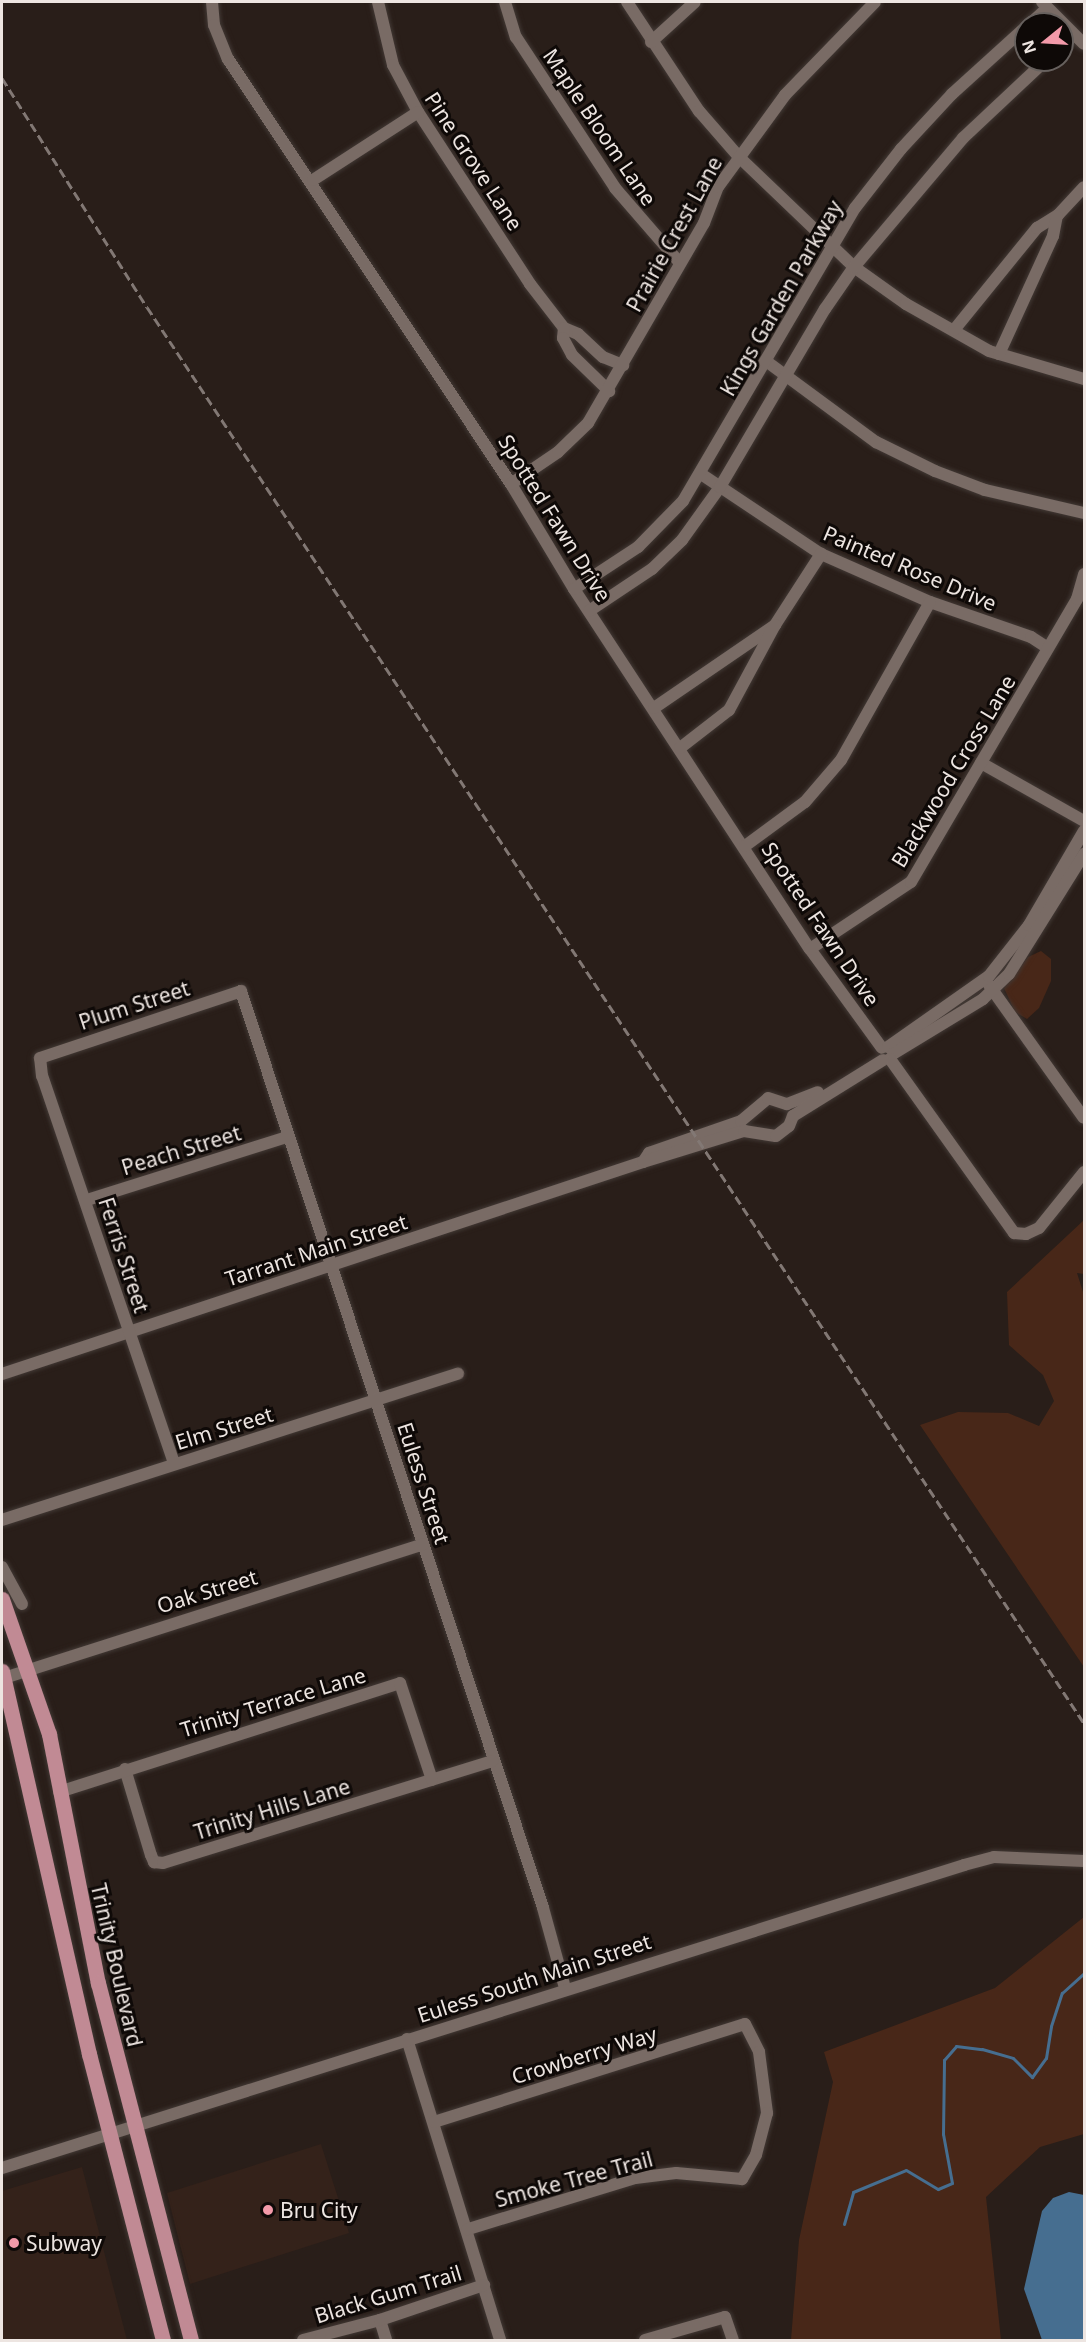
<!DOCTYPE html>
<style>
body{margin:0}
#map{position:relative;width:1086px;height:2342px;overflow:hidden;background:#291e19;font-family:"Noto Sans",sans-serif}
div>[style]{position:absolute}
.built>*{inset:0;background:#34221a}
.green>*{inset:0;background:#482718}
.water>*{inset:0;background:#466e90}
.stream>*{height:3px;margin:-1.5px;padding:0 1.5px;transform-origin:1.5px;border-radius:1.5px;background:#466e90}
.roads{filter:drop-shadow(0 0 2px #423935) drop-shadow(0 0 2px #423935)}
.minor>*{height:12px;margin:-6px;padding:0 6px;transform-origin:6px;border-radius:6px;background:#796b65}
.major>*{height:15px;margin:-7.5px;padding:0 7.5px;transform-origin:7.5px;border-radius:7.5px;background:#c18a94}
.rail>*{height:3px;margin-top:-1.5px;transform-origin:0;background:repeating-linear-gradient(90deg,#827874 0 9px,transparent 0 13.5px)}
.dots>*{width:16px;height:16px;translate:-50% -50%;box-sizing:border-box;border:3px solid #0e0907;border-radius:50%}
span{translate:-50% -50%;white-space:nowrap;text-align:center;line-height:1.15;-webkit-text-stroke:6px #0e0907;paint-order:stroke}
.street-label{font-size:21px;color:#ede5e1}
.poi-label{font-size:21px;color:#ede5e1}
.left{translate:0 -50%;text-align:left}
.frame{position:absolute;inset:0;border:3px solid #ede5e1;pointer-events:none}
.north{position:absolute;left:1014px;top:12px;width:60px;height:60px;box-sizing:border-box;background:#0e0907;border:2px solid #67615e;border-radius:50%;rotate:252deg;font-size:16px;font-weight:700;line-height:24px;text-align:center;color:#ede5e1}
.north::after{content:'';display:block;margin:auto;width:21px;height:27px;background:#f39aa9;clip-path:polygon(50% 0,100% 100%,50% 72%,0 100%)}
</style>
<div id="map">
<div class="built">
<i style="clip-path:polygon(321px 2144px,349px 2233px,190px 2284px,167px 2193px)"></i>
<i style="clip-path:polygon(82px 2167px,127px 2340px,2px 2340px,2px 2191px)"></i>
</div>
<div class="green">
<i style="clip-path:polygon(1041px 951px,1051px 959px,1051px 981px,1039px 1008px,1027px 1019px,1015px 1012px,1004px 988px,1028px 957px)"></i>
<i style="clip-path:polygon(1084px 1220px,1084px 1274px,1077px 1273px,1084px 1295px,1084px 1667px,920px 1425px,958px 1412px,1008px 1413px,1039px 1426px,1054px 1401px,1043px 1375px,1009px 1345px,1007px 1292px)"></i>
<i style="clip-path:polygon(1084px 1917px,1084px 2134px,1040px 2147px,986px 2197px,1001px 2340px,791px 2340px,799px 2240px,833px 2082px,824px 2052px,995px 1988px)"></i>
</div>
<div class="water">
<i style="clip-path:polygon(1069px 2192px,1084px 2195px,1084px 2340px,1042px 2340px,1024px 2289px,1042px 2211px,1053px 2198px)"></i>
</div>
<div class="stream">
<i style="left:844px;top:2224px;width:33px;rotate:-74deg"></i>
<i style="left:853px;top:2192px;width:57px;rotate:-22.5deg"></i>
<i style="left:906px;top:2170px;width:37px;rotate:31deg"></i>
<i style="left:938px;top:2189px;width:15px;rotate:-23deg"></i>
<i style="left:952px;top:2183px;width:50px;rotate:-100.4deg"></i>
<i style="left:943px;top:2134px;width:74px;rotate:-89.2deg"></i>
<i style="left:944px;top:2060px;width:18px;rotate:-49deg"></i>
<i style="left:956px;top:2046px;width:26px;rotate:7deg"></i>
<i style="left:982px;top:2049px;width:32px;rotate:16deg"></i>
<i style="left:1013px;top:2058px;width:27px;rotate:45deg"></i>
<i style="left:1032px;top:2077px;width:24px;rotate:-54deg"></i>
<i style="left:1046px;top:2058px;width:32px;rotate:-81deg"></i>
<i style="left:1051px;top:2026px;width:35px;rotate:-72deg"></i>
<i style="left:1062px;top:1993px;width:30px;rotate:-42deg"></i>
</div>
<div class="roads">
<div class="minor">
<i style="left:212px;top:2px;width:23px;rotate:85deg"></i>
<i style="left:214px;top:25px;width:37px;rotate:68deg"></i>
<i style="left:228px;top:59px;width:511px;rotate:56.34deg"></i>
<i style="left:511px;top:484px;width:122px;rotate:59deg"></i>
<i style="left:574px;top:589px;width:430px;rotate:56.8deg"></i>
<i style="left:810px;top:949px;width:122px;rotate:54deg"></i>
<i style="left:378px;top:2px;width:65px;rotate:76.6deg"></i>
<i style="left:393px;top:65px;width:53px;rotate:62deg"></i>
<i style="left:418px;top:112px;width:205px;rotate:56.9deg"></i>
<i style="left:530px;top:284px;width:56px;rotate:52.3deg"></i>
<i style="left:564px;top:328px;width:15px;rotate:23deg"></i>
<i style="left:578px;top:334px;width:34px;rotate:43deg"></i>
<i style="left:603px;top:357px;width:22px;rotate:22deg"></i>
<i style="left:505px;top:2px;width:37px;rotate:73deg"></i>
<i style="left:516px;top:37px;width:181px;rotate:56.7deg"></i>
<i style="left:615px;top:188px;width:99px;rotate:49.1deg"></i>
<i style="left:627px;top:2px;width:131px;rotate:56.6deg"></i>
<i style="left:699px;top:111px;width:61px;rotate:49deg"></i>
<i style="left:739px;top:157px;width:159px;rotate:43.7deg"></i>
<i style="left:854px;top:267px;width:64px;rotate:35.4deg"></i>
<i style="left:906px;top:304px;width:95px;rotate:29.5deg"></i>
<i style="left:989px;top:351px;width:99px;rotate:16.4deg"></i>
<i style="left:1042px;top:2px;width:59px;rotate:45deg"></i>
<i style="left:1030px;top:24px;width:23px;rotate:-43deg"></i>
<i style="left:651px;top:42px;width:59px;rotate:-42.3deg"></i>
<i style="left:1062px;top:46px;width:16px;rotate:-43deg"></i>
<i style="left:313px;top:180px;width:125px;rotate:-32.9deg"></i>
<i style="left:564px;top:328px;width:10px;rotate:96deg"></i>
<i style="left:563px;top:338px;width:19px;rotate:62deg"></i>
<i style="left:572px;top:355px;width:52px;rotate:44.2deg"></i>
<i style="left:954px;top:330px;width:132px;rotate:-50.9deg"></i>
<i style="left:1037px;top:228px;width:25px;rotate:-32deg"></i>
<i style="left:1058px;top:215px;width:38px;rotate:-47deg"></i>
<i style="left:999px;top:354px;width:130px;rotate:-65.4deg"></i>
<i style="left:1053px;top:236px;width:20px;rotate:-79deg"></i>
<i style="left:766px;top:361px;width:137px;rotate:36.4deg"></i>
<i style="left:876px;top:442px;width:66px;rotate:26.2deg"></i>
<i style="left:935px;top:471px;width:53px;rotate:20.8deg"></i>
<i style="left:985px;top:490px;width:102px;rotate:13.1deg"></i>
<i style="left:701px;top:474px;width:144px;rotate:33.7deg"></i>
<i style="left:821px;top:554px;width:119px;rotate:23.8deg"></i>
<i style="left:930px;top:602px;width:107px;rotate:19.1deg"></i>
<i style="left:1031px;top:637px;width:20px;rotate:33deg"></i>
<i style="left:511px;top:484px;width:57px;rotate:-34.2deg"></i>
<i style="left:558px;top:452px;width:42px;rotate:-44deg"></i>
<i style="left:588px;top:423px;width:231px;rotate:-59.9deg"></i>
<i style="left:704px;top:223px;width:39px;rotate:-69deg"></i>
<i style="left:718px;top:187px;width:114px;rotate:-53.9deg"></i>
<i style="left:785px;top:95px;width:129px;rotate:-45.9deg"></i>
<i style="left:574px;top:589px;width:77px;rotate:-33.3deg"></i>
<i style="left:638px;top:547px;width:64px;rotate:-45.6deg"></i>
<i style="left:683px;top:501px;width:340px;rotate:-59.6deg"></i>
<i style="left:855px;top:208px;width:75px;rotate:-52.1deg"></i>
<i style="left:901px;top:149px;width:75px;rotate:-47.2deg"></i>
<i style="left:952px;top:94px;width:100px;rotate:-42.2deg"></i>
<i style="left:589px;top:611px;width:76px;rotate:-33.7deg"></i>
<i style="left:652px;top:569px;width:42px;rotate:-44deg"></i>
<i style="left:682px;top:540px;width:65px;rotate:-54.4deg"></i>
<i style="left:720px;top:487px;width:207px;rotate:-59.5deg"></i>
<i style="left:825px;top:309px;width:51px;rotate:-55.4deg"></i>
<i style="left:854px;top:267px;width:169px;rotate:-49.8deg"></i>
<i style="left:963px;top:138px;width:114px;rotate:-43.2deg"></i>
<i style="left:775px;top:625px;width:85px;rotate:-57.1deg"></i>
<i style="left:654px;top:708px;width:147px;rotate:-34.4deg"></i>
<i style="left:775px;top:625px;width:97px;rotate:118.4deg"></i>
<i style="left:729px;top:710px;width:62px;rotate:142.2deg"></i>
<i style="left:981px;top:763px;width:118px;rotate:29.4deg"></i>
<i style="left:745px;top:846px;width:74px;rotate:-36.3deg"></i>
<i style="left:805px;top:802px;width:55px;rotate:-49.4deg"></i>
<i style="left:841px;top:760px;width:181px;rotate:-60.6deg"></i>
<i style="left:810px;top:949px;width:121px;rotate:-33.6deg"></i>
<i style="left:911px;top:882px;width:328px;rotate:-59.6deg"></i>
<i style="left:1077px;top:599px;width:26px;rotate:-74deg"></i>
<i style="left:989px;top:985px;width:163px;rotate:54.5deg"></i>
<i style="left:888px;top:1047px;width:123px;rotate:-35.1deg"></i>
<i style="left:989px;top:976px;width:65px;rotate:-51.9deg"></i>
<i style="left:1029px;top:925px;width:109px;rotate:-59.7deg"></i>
<i style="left:893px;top:1054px;width:105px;rotate:-31.4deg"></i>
<i style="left:983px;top:999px;width:36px;rotate:-44deg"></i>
<i style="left:1009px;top:974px;width:142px;rotate:-58deg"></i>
<i style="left:890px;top:1059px;width:214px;rotate:54.5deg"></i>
<i style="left:1014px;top:1233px;width:12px;rotate:5deg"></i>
<i style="left:1026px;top:1234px;width:14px;rotate:-25deg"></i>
<i style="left:1039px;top:1228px;width:72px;rotate:-51.2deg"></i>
<i style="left:643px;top:1162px;width:11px;rotate:-56deg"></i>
<i style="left:649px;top:1153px;width:97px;rotate:-19.2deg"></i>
<i style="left:741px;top:1121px;width:35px;rotate:-40deg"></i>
<i style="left:768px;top:1098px;width:20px;rotate:18deg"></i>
<i style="left:787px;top:1104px;width:33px;rotate:-21deg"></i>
<i style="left:87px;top:1200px;width:210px;rotate:-17.5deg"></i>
<i style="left:2px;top:1374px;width:675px;rotate:-18.3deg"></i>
<i style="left:643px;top:1162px;width:106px;rotate:-17.1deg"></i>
<i style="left:744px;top:1131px;width:32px;rotate:9deg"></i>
<i style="left:776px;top:1136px;width:16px;rotate:-38deg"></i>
<i style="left:789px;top:1126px;width:11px;rotate:-68deg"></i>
<i style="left:793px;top:1116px;width:106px;rotate:-31.9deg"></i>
<i style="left:174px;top:1463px;width:409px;rotate:-108.8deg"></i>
<i style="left:42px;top:1076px;width:18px;rotate:-96deg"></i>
<i style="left:40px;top:1058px;width:212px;rotate:-18.4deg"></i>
<i style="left:241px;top:991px;width:965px;rotate:71.77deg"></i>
<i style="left:543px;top:1908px;width:83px;rotate:74.6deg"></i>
<i style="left:2px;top:1520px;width:479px;rotate:-17.8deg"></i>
<i style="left:2px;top:1567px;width:42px;rotate:61.6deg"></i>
<i style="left:4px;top:1678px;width:440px;rotate:-17.7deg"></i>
<i style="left:125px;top:1769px;width:90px;rotate:73.2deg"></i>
<i style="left:151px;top:1855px;width:8px;rotate:67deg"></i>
<i style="left:154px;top:1862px;width:9px;rotate:6deg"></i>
<i style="left:163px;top:1863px;width:345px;rotate:-17.2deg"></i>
<i style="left:59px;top:1792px;width:358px;rotate:-17.7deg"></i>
<i style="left:400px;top:1683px;width:102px;rotate:71.7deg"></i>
<i style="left:407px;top:2039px;width:315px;rotate:72.8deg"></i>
<i style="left:434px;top:2122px;width:326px;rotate:-17.5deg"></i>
<i style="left:745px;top:2024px;width:31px;rotate:63deg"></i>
<i style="left:759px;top:2052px;width:62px;rotate:82.5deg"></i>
<i style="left:767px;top:2113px;width:43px;rotate:104.7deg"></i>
<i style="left:756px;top:2155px;width:28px;rotate:120deg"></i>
<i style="left:742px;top:2179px;width:66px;rotate:-174.8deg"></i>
<i style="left:676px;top:2173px;width:41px;rotate:173deg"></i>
<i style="left:635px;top:2178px;width:175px;rotate:163deg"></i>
<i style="left:2px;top:2168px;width:1009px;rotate:-17.48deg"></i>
<i style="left:964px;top:1865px;width:31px;rotate:-15deg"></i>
<i style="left:994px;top:1857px;width:90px;rotate:2.5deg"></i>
<i style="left:380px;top:2320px;width:21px;rotate:73deg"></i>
<i style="left:303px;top:2340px;width:80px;rotate:-14.6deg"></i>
<i style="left:380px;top:2320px;width:110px;rotate:-18.6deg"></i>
<i style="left:645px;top:2340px;width:83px;rotate:-16deg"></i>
<i style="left:725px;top:2317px;width:24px;rotate:71deg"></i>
</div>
<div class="major">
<i style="left:2px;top:1599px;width:143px;rotate:70.8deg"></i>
<i style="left:49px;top:1734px;width:254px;rotate:78.9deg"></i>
<i style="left:98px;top:1983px;width:369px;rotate:75.4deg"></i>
<i style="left:2px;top:1671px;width:393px;rotate:77.2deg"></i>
<i style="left:89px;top:2054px;width:295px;rotate:75.5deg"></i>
</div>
</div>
<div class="rail">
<i style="left:2px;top:78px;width:271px;rotate:57.7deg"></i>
<i style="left:147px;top:307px;width:1698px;rotate:56.51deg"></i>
</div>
<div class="dots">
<i style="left:268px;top:2210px;background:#f39aa9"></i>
<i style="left:14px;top:2243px;background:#f39aa9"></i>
</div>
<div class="street-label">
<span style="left:600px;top:127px;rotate:56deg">Maple Bloom Lane</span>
<span style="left:474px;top:161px;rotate:57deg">Pine Grove Lane</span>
<span style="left:674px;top:234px;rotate:-61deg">Prairie Crest Lane</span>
<span style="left:781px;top:298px;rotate:-60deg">Kings Garden Parkway</span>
<span style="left:555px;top:518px;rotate:58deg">Spotted Fawn Drive</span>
<span style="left:910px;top:568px;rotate:23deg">Painted Rose Drive</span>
<span style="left:953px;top:771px;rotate:-59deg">Blackwood Cross Lane</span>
<span style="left:821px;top:924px;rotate:56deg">Spotted Fawn Drive</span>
<span style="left:134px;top:1005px;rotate:-18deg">Plum Street</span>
<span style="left:181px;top:1150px;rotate:-17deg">Peach Street</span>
<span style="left:316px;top:1250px;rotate:-18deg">Tarrant Main Street</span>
<span style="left:124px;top:1255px;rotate:72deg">Ferris Street</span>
<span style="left:224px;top:1428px;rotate:-17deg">Elm Street</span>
<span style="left:424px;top:1483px;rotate:72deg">Euless Street</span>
<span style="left:207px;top:1591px;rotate:-17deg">Oak Street</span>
<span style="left:273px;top:1702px;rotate:-17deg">Trinity Terrace Lane</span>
<span style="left:272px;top:1809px;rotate:-17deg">Trinity Hills Lane</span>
<span style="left:117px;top:1965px;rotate:77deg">Trinity Boulevard</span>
<span style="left:534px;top:1978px;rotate:-18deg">Euless South Main Street</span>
<span style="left:584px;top:2055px;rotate:-17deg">Crowberry Way</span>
<span style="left:574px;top:2179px;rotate:-15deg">Smoke Tree Trail</span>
<span style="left:388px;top:2294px;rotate:-17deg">Black Gum Trail</span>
</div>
<div class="poi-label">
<span class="left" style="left:280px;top:2210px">Bru City</span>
<span class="left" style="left:26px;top:2243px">Subway</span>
</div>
<div class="frame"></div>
<div class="north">N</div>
</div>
